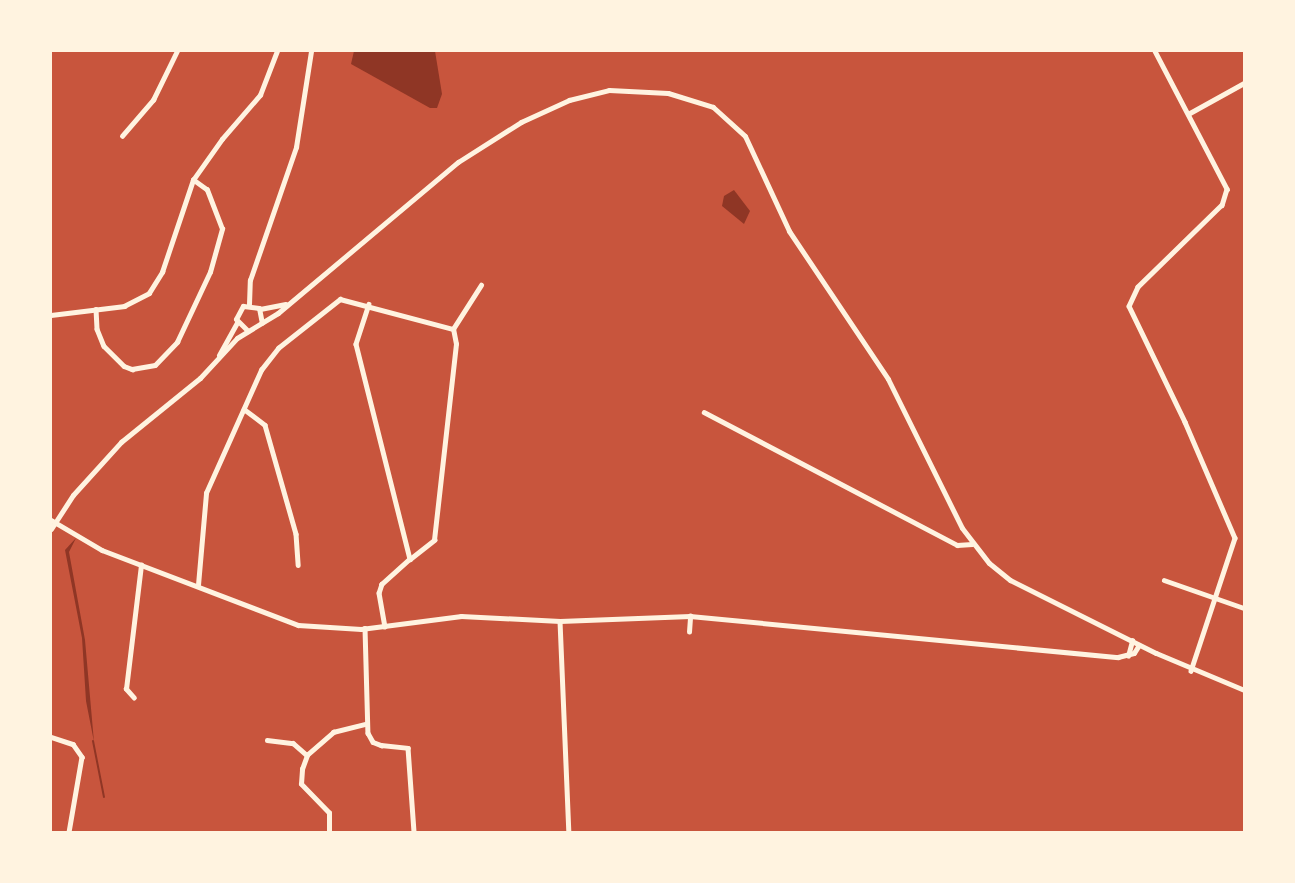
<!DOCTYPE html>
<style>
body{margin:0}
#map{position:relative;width:1295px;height:883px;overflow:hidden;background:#c8553d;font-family:Karla,sans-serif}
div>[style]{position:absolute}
.water>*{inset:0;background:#8f3625}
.stream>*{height:2px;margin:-1px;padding:0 1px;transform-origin:1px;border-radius:1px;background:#8f3625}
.minor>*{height:4.5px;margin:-2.25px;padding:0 2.25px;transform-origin:2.25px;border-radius:2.25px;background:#fff3e0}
.tertiary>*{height:5px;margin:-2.5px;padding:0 2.5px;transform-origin:2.5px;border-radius:2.5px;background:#fff3e0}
span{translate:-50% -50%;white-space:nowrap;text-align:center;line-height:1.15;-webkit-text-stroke:4.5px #fff3e0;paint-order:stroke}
.frame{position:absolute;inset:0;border:52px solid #fff3e0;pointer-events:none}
</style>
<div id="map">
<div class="water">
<i style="clip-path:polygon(354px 51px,435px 51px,442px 94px,437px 108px,430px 108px,351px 64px)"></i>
<i style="clip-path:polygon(734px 190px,750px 211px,744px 224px,722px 206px,724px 196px)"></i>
<i style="clip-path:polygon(76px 538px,69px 552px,85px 640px,94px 742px,86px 701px,82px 638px,65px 550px)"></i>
</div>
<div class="stream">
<i style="left:93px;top:741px;width:57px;rotate:78.9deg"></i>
</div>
<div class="minor">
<i style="left:1155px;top:51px;width:156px;rotate:62.4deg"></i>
<i style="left:1227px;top:189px;width:17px;rotate:107deg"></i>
<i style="left:1222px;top:205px;width:117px;rotate:135.7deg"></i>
<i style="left:1138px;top:287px;width:21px;rotate:115deg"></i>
<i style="left:1129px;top:306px;width:129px;rotate:64.2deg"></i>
<i style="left:1185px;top:422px;width:126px;rotate:66.7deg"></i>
<i style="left:1235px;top:538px;width:140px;rotate:108.3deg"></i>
<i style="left:1188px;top:114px;width:64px;rotate:-29deg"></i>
<i style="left:122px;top:136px;width:48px;rotate:-49.3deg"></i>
<i style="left:153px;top:100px;width:55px;rotate:-63.9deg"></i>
<i style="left:369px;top:304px;width:42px;rotate:108deg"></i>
<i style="left:356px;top:344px;width:222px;rotate:75.9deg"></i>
<i style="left:410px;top:559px;width:38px;rotate:138deg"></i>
<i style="left:382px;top:584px;width:9px;rotate:108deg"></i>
<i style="left:379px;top:593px;width:34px;rotate:80deg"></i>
<i style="left:96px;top:309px;width:20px;rotate:87deg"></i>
<i style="left:97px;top:329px;width:18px;rotate:68deg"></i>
<i style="left:104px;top:346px;width:28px;rotate:45deg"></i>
<i style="left:124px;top:366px;width:9px;rotate:21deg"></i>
<i style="left:132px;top:369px;width:23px;rotate:-10deg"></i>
<i style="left:155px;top:365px;width:32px;rotate:-46deg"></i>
<i style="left:177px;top:342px;width:77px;rotate:-64.8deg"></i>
<i style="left:210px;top:272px;width:45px;rotate:-74.4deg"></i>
<i style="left:222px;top:229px;width:42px;rotate:-111deg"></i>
<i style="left:207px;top:190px;width:17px;rotate:-144deg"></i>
<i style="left:51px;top:315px;width:74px;rotate:-7deg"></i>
<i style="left:124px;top:306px;width:28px;rotate:-27deg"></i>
<i style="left:149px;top:293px;width:25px;rotate:-58deg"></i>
<i style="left:162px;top:272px;width:97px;rotate:-71.4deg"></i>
<i style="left:193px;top:180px;width:50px;rotate:-54.7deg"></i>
<i style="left:222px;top:139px;width:58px;rotate:-49.2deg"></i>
<i style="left:260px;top:95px;width:47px;rotate:-68.9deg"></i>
<i style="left:244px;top:409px;width:26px;rotate:37deg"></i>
<i style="left:265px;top:425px;width:113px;rotate:74.1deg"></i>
<i style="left:296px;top:534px;width:31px;rotate:86deg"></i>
<i style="left:704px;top:412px;width:286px;rotate:27.7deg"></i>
<i style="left:957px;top:545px;width:15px;rotate:-4deg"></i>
<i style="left:51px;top:520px;width:59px;rotate:30.5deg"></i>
<i style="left:102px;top:550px;width:210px;rotate:20.9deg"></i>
<i style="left:298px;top:625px;width:63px;rotate:3.6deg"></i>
<i style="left:361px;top:629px;width:101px;rotate:-7.4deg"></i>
<i style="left:461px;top:616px;width:99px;rotate:2.9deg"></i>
<i style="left:560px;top:621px;width:130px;rotate:-2.2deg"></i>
<i style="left:690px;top:616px;width:430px;rotate:5.5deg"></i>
<i style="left:1118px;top:657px;width:16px;rotate:-14deg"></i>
<i style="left:1134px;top:653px;width:9px;rotate:-58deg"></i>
<i style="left:410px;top:559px;width:31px;rotate:-38deg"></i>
<i style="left:434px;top:540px;width:197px;rotate:-83.6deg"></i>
<i style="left:456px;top:344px;width:15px;rotate:-101deg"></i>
<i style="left:1164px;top:580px;width:85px;rotate:19.3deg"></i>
<i style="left:198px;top:585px;width:92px;rotate:-85deg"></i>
<i style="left:206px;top:493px;width:135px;rotate:-65.9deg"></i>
<i style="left:261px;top:370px;width:28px;rotate:-52deg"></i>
<i style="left:278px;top:348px;width:79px;rotate:-38.3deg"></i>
<i style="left:340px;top:299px;width:117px;rotate:14.9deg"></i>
<i style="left:453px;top:329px;width:52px;rotate:-57.5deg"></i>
<i style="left:560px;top:621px;width:211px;rotate:87.6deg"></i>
<i style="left:365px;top:628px;width:105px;rotate:88.4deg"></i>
<i style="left:368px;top:733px;width:10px;rotate:61deg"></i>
<i style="left:373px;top:742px;width:9px;rotate:21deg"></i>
<i style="left:381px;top:745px;width:27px;rotate:6deg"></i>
<i style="left:408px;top:748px;width:84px;rotate:85.9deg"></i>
<i style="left:689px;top:632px;width:16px;rotate:-86deg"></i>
<i style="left:1128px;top:656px;width:16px;rotate:-75deg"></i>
<i style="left:134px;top:698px;width:12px;rotate:-132deg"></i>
<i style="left:126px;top:689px;width:125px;rotate:-83.1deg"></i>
<i style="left:51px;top:737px;width:23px;rotate:18deg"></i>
<i style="left:73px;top:744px;width:16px;rotate:55deg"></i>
<i style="left:82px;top:757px;width:76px;rotate:99.8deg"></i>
<i style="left:267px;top:740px;width:26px;rotate:7deg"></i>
<i style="left:293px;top:743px;width:18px;rotate:41deg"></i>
<i style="left:329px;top:832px;width:19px;rotate:-90deg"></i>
<i style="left:329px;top:813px;width:40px;rotate:-134deg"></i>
<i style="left:301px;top:784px;width:15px;rotate:-86deg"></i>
<i style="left:302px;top:769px;width:15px;rotate:-70deg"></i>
<i style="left:307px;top:755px;width:35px;rotate:-41deg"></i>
<i style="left:333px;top:732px;width:34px;rotate:-14deg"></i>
</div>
<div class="tertiary">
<i style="left:249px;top:304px;width:24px;rotate:-88deg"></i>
<i style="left:250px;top:280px;width:141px;rotate:-70.9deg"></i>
<i style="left:296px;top:147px;width:97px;rotate:-81.1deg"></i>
<i style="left:260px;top:309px;width:26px;rotate:-11deg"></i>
<i style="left:248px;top:331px;width:17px;rotate:-135deg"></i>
<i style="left:236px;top:319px;width:15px;rotate:-62deg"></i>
<i style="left:243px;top:306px;width:16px;rotate:7deg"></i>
<i style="left:259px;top:308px;width:15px;rotate:79deg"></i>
<i style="left:219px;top:355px;width:38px;rotate:-61deg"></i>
<i style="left:51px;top:529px;width:40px;rotate:-57.1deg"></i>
<i style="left:73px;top:495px;width:72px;rotate:-47.8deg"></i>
<i style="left:121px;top:442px;width:102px;rotate:-39deg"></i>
<i style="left:200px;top:378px;width:54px;rotate:-47.2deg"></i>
<i style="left:237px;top:338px;width:48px;rotate:-31.4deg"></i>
<i style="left:278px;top:313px;width:235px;rotate:-40deg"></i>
<i style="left:458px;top:162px;width:75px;rotate:-32.4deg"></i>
<i style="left:521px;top:122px;width:53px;rotate:-24.6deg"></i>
<i style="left:569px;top:100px;width:41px;rotate:-14deg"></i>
<i style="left:609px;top:90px;width:59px;rotate:2.9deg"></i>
<i style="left:668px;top:93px;width:47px;rotate:17.3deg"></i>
<i style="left:713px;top:107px;width:43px;rotate:42.2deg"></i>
<i style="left:745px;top:136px;width:105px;rotate:65.1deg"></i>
<i style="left:789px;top:231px;width:178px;rotate:56.2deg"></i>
<i style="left:888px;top:379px;width:166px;rotate:63.6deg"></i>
<i style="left:962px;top:528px;width:44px;rotate:52.4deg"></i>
<i style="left:989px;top:563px;width:27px;rotate:39deg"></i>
<i style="left:1010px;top:580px;width:163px;rotate:26.6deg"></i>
<i style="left:1156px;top:653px;width:95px;rotate:22.8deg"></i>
</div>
<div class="frame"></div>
</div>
